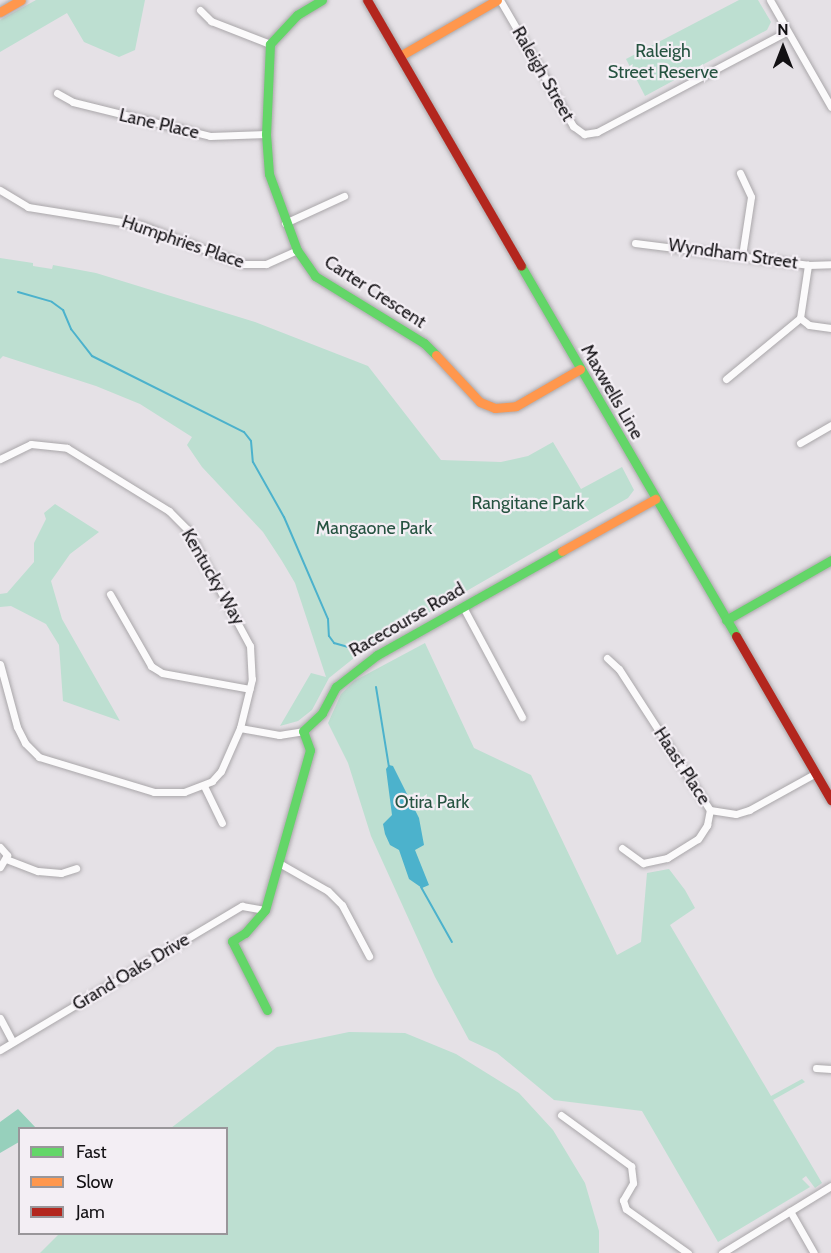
<!DOCTYPE html>
<style>
body{margin:0}
#map{position:relative;width:831px;height:1253px;overflow:hidden;background:#e5e1e6;font-family:Cabin,sans-serif}
div>[style]{position:absolute}
.green>*{inset:0;background:#bddfd1}
.forest>*{inset:0;background:#97d0bc}
.water>*{inset:0;background:#4cb2cc}
.stream>*{height:2px;margin:-1px;padding:0 1px;transform-origin:1px;border-radius:1px;background:#4cb2cc}
.roads{filter:drop-shadow(0 0 2px #aaa7aa) drop-shadow(0 0 2px #aaa7aa)}
.street>*{height:7px;margin:-3.5px;padding:0 3.5px;transform-origin:3.5px;border-radius:3.5px;background:#fbfafb}
.fast>*{height:9px;margin:-4.5px;padding:0 4.5px;transform-origin:4.5px;border-radius:4.5px;background:#63d668}
.slow>*{height:9px;margin:-4.5px;padding:0 4.5px;transform-origin:4.5px;border-radius:4.5px;background:#ff974d}
.jam>*{height:9px;margin:-4.5px;padding:0 4.5px;transform-origin:4.5px;border-radius:4.5px;background:#b3261e}
span{translate:-50% -50%;white-space:nowrap;text-align:center;line-height:1.15;-webkit-text-stroke:4.5px #f3eef4;paint-order:stroke}
.park-label{font-size:18px;color:#265341}
.street-label{font-size:18px;color:#131114}
.legend{position:absolute;left:18px;top:1127px;width:210px;height:108px;box-sizing:border-box;background:#f3eef4;border:2px solid #99969a;margin:0;padding:8px 10px;list-style:none;font-size:18px;color:#131114}
.legend li{display:flex;align-items:center;gap:12px;height:30px}
.legend b{width:30px;border:2px solid #99969a}
.north{position:absolute;left:753px;top:18px;width:60px;height:60px;-webkit-text-stroke:4px #f3eef4;paint-order:stroke;rotate:0deg;font-size:16px;font-weight:700;line-height:24px;text-align:center;color:#131114}
.north::after{content:'';display:block;margin:auto;width:21px;height:27px;background:#131114;clip-path:polygon(50% 0,100% 100%,50% 72%,0 100%)}
</style>
<div id="map">
<div class="green">
<i style="clip-path:polygon(36px 0,145px 0,135px 50px,119px 57px,84px 42px,67px 13px,0 52px,0 20px)"></i>
<i style="clip-path:polygon(739px 0,758px 0,771px 22px,767px 30px,645px 96px,626px 59px)"></i>
<i style="clip-path:polygon(0 258px,33px 263px,33px 266px,52px 269px,53px 265px,96px 273px,255px 322px,368px 366px,441px 460px,501px 462px,528px 456px,553px 442px,581px 489px,622px 467px,634px 490px,628px 498px,364px 650px,329px 678px,312px 710px,298px 721px,280px 726px,311px 673px,326px 677px,295px 583px,282px 561px,263px 532px,202px 467px,187px 445px,192px 437px,140px 404px,96px 386px,3px 356px,0 359px)"></i>
<i style="clip-path:polygon(55px 504px,99px 532px,70px 554px,51px 581px,62px 619px,120px 721px,63px 701px,59px 645px,46px 624px,11px 606px,0 607px,0 594px,7px 593px,34px 562px,34px 543px,46px 519px,44px 513px)"></i>
<i style="clip-path:polygon(425px 643px,474px 748px,531px 775px,617px 955px,641px 942px,647px 873px,669px 869px,685px 890px,695px 908px,670px 925px,771px 1096px,802px 1079px,805px 1082px,773px 1100px,822px 1183px,815px 1188px,806px 1176px,802px 1179px,810px 1187px,718px 1242px,642px 1111px,554px 1100px,497px 1053px,469px 1040px,435px 977px,371px 836px,348px 763px,328px 723px,341px 694px,354px 681px)"></i>
<i style="clip-path:polygon(349px 1032px,405px 1033px,456px 1054px,519px 1093px,553px 1130px,585px 1183px,599px 1231px,599px 1253px,40px 1253px,59px 1234px,226px 1234px,226px 1128px,171px 1128px,277px 1047px)"></i>
</div>
<div class="forest">
<i style="clip-path:polygon(18px 1109px,36px 1128px,20px 1128px,19px 1142px,0 1153px,0 1122px)"></i>
</div>
<div class="water">
<i style="clip-path:polygon(389px 765px,393px 766px,419px 818px,424px 845px,415px 850px,429px 885px,422px 888px,409px 879px,399px 850px,390px 845px,385px 834px,383px 824px,392px 815px,386px 769px)"></i>
</div>
<div class="stream">
<i style="left:18px;top:292px;width:35px;rotate:16deg"></i>
<i style="left:52px;top:302px;width:14px;rotate:36deg"></i>
<i style="left:63px;top:310px;width:21px;rotate:67deg"></i>
<i style="left:71px;top:329px;width:34px;rotate:52deg"></i>
<i style="left:92px;top:356px;width:170px;rotate:26.6deg"></i>
<i style="left:244px;top:432px;width:11px;rotate:52deg"></i>
<i style="left:251px;top:441px;width:21px;rotate:85deg"></i>
<i style="left:253px;top:462px;width:63px;rotate:60.6deg"></i>
<i style="left:284px;top:517px;width:111px;rotate:66.7deg"></i>
<i style="left:328px;top:619px;width:17px;rotate:87deg"></i>
<i style="left:329px;top:636px;width:9px;rotate:54deg"></i>
<i style="left:334px;top:643px;width:22px;rotate:16deg"></i>
<i style="left:376px;top:687px;width:81px;rotate:80.8deg"></i>
<i style="left:421px;top:887px;width:63px;rotate:60.6deg"></i>
</div>
<div class="roads">
<div class="street">
<i style="left:500px;top:0;width:146px;rotate:59.9deg"></i>
<i style="left:573px;top:126px;width:14px;rotate:36deg"></i>
<i style="left:584px;top:134px;width:13px;rotate:-9deg"></i>
<i style="left:597px;top:132px;width:214px;rotate:-27.9deg"></i>
<i style="left:770px;top:0;width:123px;rotate:60.3deg"></i>
<i style="left:200px;top:10px;width:16px;rotate:45deg"></i>
<i style="left:211px;top:21px;width:63px;rotate:21.3deg"></i>
<i style="left:57px;top:93px;width:18px;rotate:29deg"></i>
<i style="left:73px;top:102px;width:141px;rotate:13.9deg"></i>
<i style="left:210px;top:136px;width:56px;rotate:-2deg"></i>
<i style="left:740px;top:173px;width:26px;rotate:65deg"></i>
<i style="left:751px;top:197px;width:60px;rotate:98.7deg"></i>
<i style="left:0;top:190px;width:33px;rotate:31deg"></i>
<i style="left:28px;top:207px;width:114px;rotate:9.1deg"></i>
<i style="left:141px;top:225px;width:109px;rotate:20.9deg"></i>
<i style="left:243px;top:264px;width:23px"></i>
<i style="left:266px;top:264px;width:34px;rotate:-24deg"></i>
<i style="left:285px;top:223px;width:65px;rotate:-24.6deg"></i>
<i style="left:635px;top:243px;width:174px;rotate:7.2deg"></i>
<i style="left:808px;top:265px;width:23px;rotate:-2deg"></i>
<i style="left:800px;top:318px;width:11px;rotate:38deg"></i>
<i style="left:809px;top:325px;width:22px;rotate:8deg"></i>
<i style="left:726px;top:379px;width:96px;rotate:-39.5deg"></i>
<i style="left:800px;top:318px;width:54px;rotate:-81.4deg"></i>
<i style="left:800px;top:443px;width:36px;rotate:-30deg"></i>
<i style="left:0;top:459px;width:34px;rotate:-26deg"></i>
<i style="left:31px;top:444px;width:36px;rotate:6deg"></i>
<i style="left:67px;top:448px;width:120px;rotate:31.7deg"></i>
<i style="left:169px;top:511px;width:25px;rotate:45deg"></i>
<i style="left:187px;top:529px;width:133px;rotate:61.7deg"></i>
<i style="left:250px;top:646px;width:33px;rotate:87deg"></i>
<i style="left:252px;top:679px;width:50px;rotate:103.8deg"></i>
<i style="left:110px;top:594px;width:83px;rotate:60.3deg"></i>
<i style="left:151px;top:666px;width:13px;rotate:32deg"></i>
<i style="left:162px;top:673px;width:89px;rotate:10.3deg"></i>
<i style="left:463px;top:607px;width:125px;rotate:61.8deg"></i>
<i style="left:607px;top:658px;width:16px;rotate:43deg"></i>
<i style="left:619px;top:669px;width:168px;rotate:57.2deg"></i>
<i style="left:710px;top:810px;width:26px;rotate:9deg"></i>
<i style="left:736px;top:814px;width:14px;rotate:-17deg"></i>
<i style="left:749px;top:810px;width:77px;rotate:-28.9deg"></i>
<i style="left:0;top:664px;width:65px;rotate:74.9deg"></i>
<i style="left:17px;top:727px;width:18px;rotate:63deg"></i>
<i style="left:25px;top:743px;width:20px;rotate:45deg"></i>
<i style="left:39px;top:757px;width:120px;rotate:16.9deg"></i>
<i style="left:154px;top:792px;width:30px"></i>
<i style="left:184px;top:792px;width:30px;rotate:-21deg"></i>
<i style="left:212px;top:781px;width:13px;rotate:-48deg"></i>
<i style="left:221px;top:771px;width:47px;rotate:-66.2deg"></i>
<i style="left:240px;top:728px;width:40px;rotate:10deg"></i>
<i style="left:279px;top:735px;width:24px;rotate:-9deg"></i>
<i style="left:204px;top:786px;width:41px;rotate:64.1deg"></i>
<i style="left:0;top:847px;width:11px;rotate:49deg"></i>
<i style="left:7px;top:855px;width:14px;rotate:120deg"></i>
<i style="left:622px;top:848px;width:26px;rotate:36deg"></i>
<i style="left:643px;top:863px;width:25px;rotate:-12deg"></i>
<i style="left:667px;top:858px;width:36px;rotate:-32deg"></i>
<i style="left:698px;top:839px;width:17px;rotate:-57deg"></i>
<i style="left:707px;top:825px;width:15px;rotate:-79deg"></i>
<i style="left:6px;top:859px;width:34px;rotate:21deg"></i>
<i style="left:38px;top:871px;width:23px;rotate:5deg"></i>
<i style="left:61px;top:873px;width:16px;rotate:-18deg"></i>
<i style="left:279px;top:863px;width:56px;rotate:29.7deg"></i>
<i style="left:328px;top:891px;width:20px;rotate:45deg"></i>
<i style="left:342px;top:905px;width:58px;rotate:62.1deg"></i>
<i style="left:0;top:1018px;width:27px;rotate:62deg"></i>
<i style="left:0;top:1050px;width:282px;rotate:-30.8deg"></i>
<i style="left:242px;top:906px;width:23px;rotate:10deg"></i>
<i style="left:816px;top:1068px;width:15px;rotate:4deg"></i>
<i style="left:561px;top:1115px;width:87px;rotate:36.1deg"></i>
<i style="left:631px;top:1166px;width:17px;rotate:83deg"></i>
<i style="left:633px;top:1183px;width:20px;rotate:120deg"></i>
<i style="left:623px;top:1200px;width:9px;rotate:72deg"></i>
<i style="left:626px;top:1209px;width:76px;rotate:35.4deg"></i>
<i style="left:790px;top:1211px;width:48px;rotate:60.3deg"></i>
<i style="left:722px;top:1253px;width:128px;rotate:-31.6deg"></i>
</div>
<div class="fast">
<i style="left:322px;top:0;width:29px;rotate:149deg"></i>
<i style="left:297px;top:15px;width:40px;rotate:133deg"></i>
<i style="left:270px;top:44px;width:90px;rotate:92.5deg"></i>
<i style="left:266px;top:134px;width:40px;rotate:85.7deg"></i>
<i style="left:269px;top:174px;width:81px;rotate:69.8deg"></i>
<i style="left:297px;top:250px;width:32px;rotate:55deg"></i>
<i style="left:315px;top:276px;width:128px;rotate:31.6deg"></i>
<i style="left:424px;top:343px;width:17px;rotate:45deg"></i>
<i style="left:521px;top:266px;width:428px;rotate:59.8deg"></i>
<i style="left:726px;top:620px;width:121px;rotate:-29.7deg"></i>
<i style="left:267px;top:1010px;width:77px;rotate:-116.9deg"></i>
<i style="left:232px;top:941px;width:15px;rotate:-32deg"></i>
<i style="left:245px;top:933px;width:30px;rotate:-49deg"></i>
<i style="left:265px;top:910px;width:166px;rotate:-74.3deg"></i>
<i style="left:310px;top:750px;width:20px;rotate:-110deg"></i>
<i style="left:303px;top:731px;width:26px;rotate:-43deg"></i>
<i style="left:322px;top:713px;width:30px;rotate:-62deg"></i>
<i style="left:336px;top:687px;width:52px;rotate:-38deg"></i>
<i style="left:377px;top:655px;width:212px;rotate:-29.3deg"></i>
</div>
<div class="slow">
<i style="left:0;top:12px;width:24px;rotate:-30deg"></i>
<i style="left:400px;top:56px;width:112px;rotate:-30deg"></i>
<i style="left:436px;top:355px;width:64px;rotate:46.9deg"></i>
<i style="left:480px;top:402px;width:16px;rotate:22deg"></i>
<i style="left:495px;top:408px;width:21px;rotate:-5deg"></i>
<i style="left:516px;top:406px;width:74px;rotate:-30deg"></i>
<i style="left:562px;top:551px;width:107px;rotate:-29.2deg"></i>
</div>
<div class="jam">
<i style="left:367px;top:0;width:307px;rotate:59.9deg"></i>
<i style="left:736px;top:636px;width:190px;rotate:59.9deg"></i>
</div>
</div>
<div class="park-label">
<span style="left:663px;top:62px">Raleigh<br>Street Reserve</span>
<span style="left:528px;top:503px">Rangitane Park</span>
<span style="left:374px;top:528px">Mangaone Park</span>
<span style="left:432px;top:802px">Otira Park</span>
</div>
<div class="street-label">
<span style="left:543px;top:74px;rotate:60deg">Raleigh Street</span>
<span style="left:159px;top:124px;rotate:13deg">Lane Place</span>
<span style="left:183px;top:242px;rotate:19deg">Humphries Place</span>
<span style="left:733px;top:254px;rotate:8deg">Wyndham Street</span>
<span style="left:375px;top:292px;rotate:33deg">Carter Crescent</span>
<span style="left:612px;top:392px;rotate:60deg">Maxwells Line</span>
<span style="left:213px;top:577px;rotate:60deg">Kentucky Way</span>
<span style="left:407px;top:620px;rotate:-30deg">Racecourse Road</span>
<span style="left:682px;top:766px;rotate:57deg">Haast Place</span>
<span style="left:131px;top:972px;rotate:-31deg">Grand Oaks Drive</span>
</div>
<ul class="legend">
<li><b style="height:8px;background:#63d668"></b>Fast</li>
<li><b style="height:8px;background:#ff974d"></b>Slow</li>
<li><b style="height:8px;background:#b3261e"></b>Jam</li>
</ul>
<div class="north">N</div>
</div>
